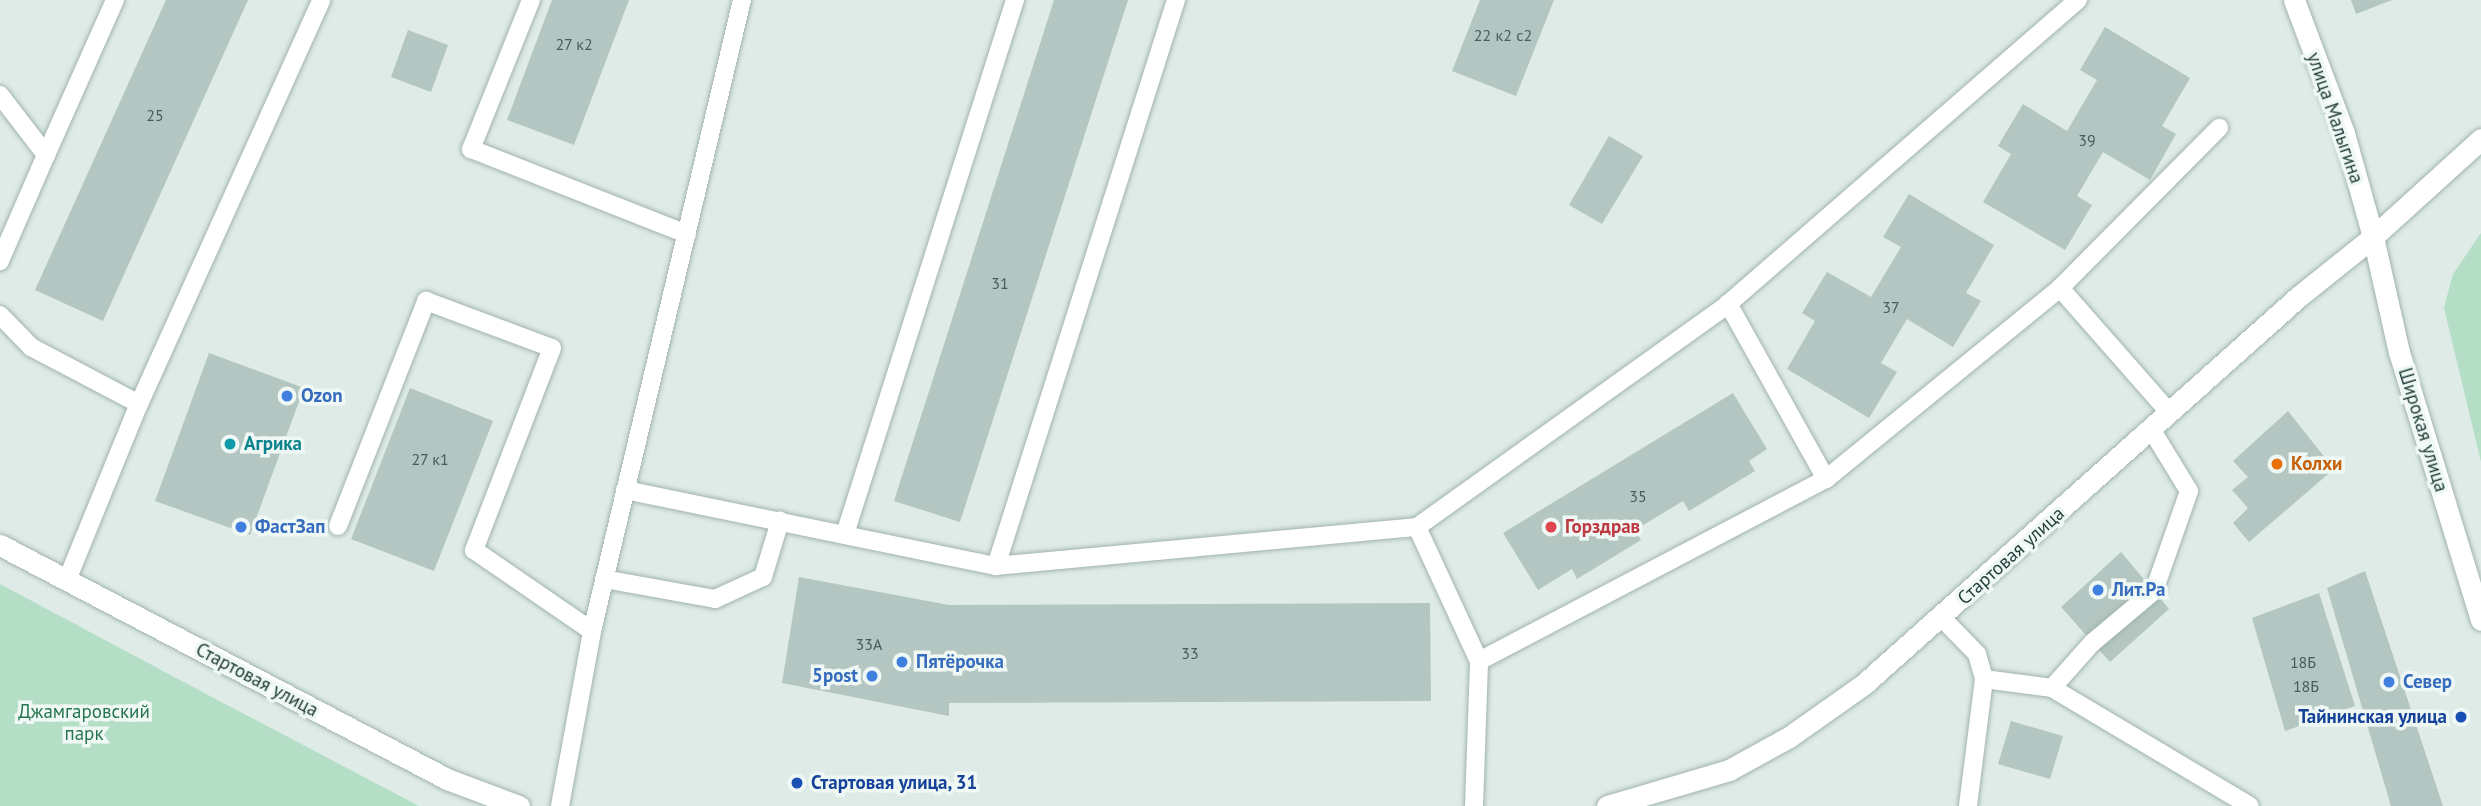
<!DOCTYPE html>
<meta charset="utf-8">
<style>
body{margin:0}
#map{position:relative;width:2481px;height:806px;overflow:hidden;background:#deebe7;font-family:"PT Sans",sans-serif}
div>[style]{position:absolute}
.green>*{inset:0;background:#b5dec6}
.building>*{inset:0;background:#b4c6c1}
.roads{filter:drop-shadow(0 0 2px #a1b3af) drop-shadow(0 0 2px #a1b3af)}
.service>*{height:18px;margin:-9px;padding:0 9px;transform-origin:9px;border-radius:9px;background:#fff}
.tertiary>*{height:21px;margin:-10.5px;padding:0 10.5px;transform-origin:10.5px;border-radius:10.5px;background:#fff}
.secondary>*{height:21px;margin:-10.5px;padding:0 10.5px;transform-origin:10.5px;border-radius:10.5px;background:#fff}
.dots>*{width:19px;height:19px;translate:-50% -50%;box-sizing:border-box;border:4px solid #eff8f4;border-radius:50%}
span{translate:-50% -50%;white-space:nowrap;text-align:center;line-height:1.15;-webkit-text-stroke:7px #eff8f4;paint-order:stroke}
.number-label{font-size:16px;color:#445e5a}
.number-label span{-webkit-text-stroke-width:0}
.street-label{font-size:19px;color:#1f3c38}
.shop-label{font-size:19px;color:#366cbe;font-weight:700}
.left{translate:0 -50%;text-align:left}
.right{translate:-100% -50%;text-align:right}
.culture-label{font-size:19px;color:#0d838f;font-weight:700}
.food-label{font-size:19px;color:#c56008;font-weight:700}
.health-label{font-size:19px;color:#be3a42;font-weight:700}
.park-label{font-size:19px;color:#267550}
.transit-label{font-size:19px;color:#164399;font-weight:700}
</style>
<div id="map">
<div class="green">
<i style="clip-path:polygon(2481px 233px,2481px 462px,2444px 308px,2453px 274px)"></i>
<i style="clip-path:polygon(0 584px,193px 687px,419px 806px,0 806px)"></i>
</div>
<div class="building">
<i style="clip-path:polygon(166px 0,248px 0,103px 321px,35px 290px)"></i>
<i style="clip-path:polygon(552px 0,629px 0,574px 145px,507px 120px)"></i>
<i style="clip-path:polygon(1054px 0,1128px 0,960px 522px,894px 501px)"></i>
<i style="clip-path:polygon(1480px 0,1554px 0,1516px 96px,1452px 71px)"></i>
<i style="clip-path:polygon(2351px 0,2392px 0,2356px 14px)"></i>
<i style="clip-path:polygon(2105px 27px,2190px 78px,2162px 126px,2176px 134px,2150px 180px,2103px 152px,2077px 196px,2092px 205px,2065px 250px,1983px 202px,2011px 154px,1998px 146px,2023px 104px,2067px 131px,2097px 80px,2080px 70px)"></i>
<i style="clip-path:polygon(408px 30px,448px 45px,431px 92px,391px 77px)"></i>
<i style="clip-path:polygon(1609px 136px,1643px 156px,1602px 224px,1569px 205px)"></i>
<i style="clip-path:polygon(1909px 194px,1994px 245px,1966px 293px,1981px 301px,1953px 347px,1907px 319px,1881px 363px,1897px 372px,1869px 418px,1787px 369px,1815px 321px,1802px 313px,1827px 272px,1871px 297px,1901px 247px,1883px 237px)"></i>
<i style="clip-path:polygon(209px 353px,304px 388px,250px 535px,155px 501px)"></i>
<i style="clip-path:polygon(410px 388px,493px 421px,434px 571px,351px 539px)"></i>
<i style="clip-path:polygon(1733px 393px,1767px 449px,1749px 461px,1755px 471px,1689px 511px,1683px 501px,1635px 530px,1641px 540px,1577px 579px,1572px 569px,1538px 590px,1503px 533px)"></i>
<i style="clip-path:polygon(2288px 411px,2334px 469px,2249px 542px,2233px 523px,2248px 508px,2232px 490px,2248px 477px,2233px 461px)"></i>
<i style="clip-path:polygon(2121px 552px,2169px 609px,2110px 662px,2061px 607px)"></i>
<i style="clip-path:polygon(2365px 571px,2443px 806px,2391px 806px,2327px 588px)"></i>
<i style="clip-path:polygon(799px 577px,949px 605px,1430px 603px,1431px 701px,949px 703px,949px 716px,782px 683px)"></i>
<i style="clip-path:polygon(2319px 593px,2355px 706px,2285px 731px,2252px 618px)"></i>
<i style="clip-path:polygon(2011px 721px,2063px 736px,2050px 779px,1998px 764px)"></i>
</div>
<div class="roads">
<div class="service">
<i style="left:531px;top:0;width:161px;rotate:111.9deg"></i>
<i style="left:471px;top:149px;width:232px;rotate:21.5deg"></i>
<i style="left:0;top:95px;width:76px;rotate:52.5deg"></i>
<i style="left:46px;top:155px;width:116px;rotate:113.5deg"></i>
<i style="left:46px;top:155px;width:170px;rotate:-66deg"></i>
<i style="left:2060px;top:288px;width:226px;rotate:-45.2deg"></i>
<i style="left:0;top:315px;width:45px;rotate:45.9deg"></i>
<i style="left:31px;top:347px;width:122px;rotate:27.8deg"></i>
<i style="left:1826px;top:479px;width:302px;rotate:-39.2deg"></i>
<i style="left:2060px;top:288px;width:165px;rotate:48.7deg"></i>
<i style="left:625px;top:490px;width:379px;rotate:11.6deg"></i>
<i style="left:996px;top:566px;width:423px;rotate:-5.3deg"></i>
<i style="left:1417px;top:527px;width:383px;rotate:-35.6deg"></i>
<i style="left:1728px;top:304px;width:464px;rotate:-41deg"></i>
<i style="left:338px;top:526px;width:242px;rotate:-68.6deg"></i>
<i style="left:426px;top:301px;width:134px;rotate:20.5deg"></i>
<i style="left:552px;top:348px;width:217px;rotate:111.1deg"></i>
<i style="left:474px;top:550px;width:143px;rotate:34.5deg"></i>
<i style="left:1417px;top:527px;width:148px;rotate:65.2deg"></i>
<i style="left:845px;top:534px;width:560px;rotate:-72.34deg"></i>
<i style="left:996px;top:566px;width:594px;rotate:-72.36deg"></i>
<i style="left:604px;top:579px;width:113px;rotate:10.2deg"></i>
<i style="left:715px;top:599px;width:53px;rotate:-24.6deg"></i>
<i style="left:763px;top:577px;width:59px;rotate:-73.1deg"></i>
<i style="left:67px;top:580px;width:190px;rotate:-67.8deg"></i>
<i style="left:139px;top:404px;width:443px;rotate:-65.7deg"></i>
<i style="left:1942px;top:618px;width:50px;rotate:45.8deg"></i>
<i style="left:1977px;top:654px;width:26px;rotate:74deg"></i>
<i style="left:1984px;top:679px;width:128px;rotate:97.2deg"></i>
<i style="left:1984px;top:679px;width:69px;rotate:7.5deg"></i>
<i style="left:2052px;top:688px;width:230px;rotate:30.8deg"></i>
<i style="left:2052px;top:688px;width:60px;rotate:-48.4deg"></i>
<i style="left:2092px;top:643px;width:81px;rotate:-40deg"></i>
<i style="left:2154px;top:591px;width:106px;rotate:-70.7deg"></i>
<i style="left:2189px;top:491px;width:73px;rotate:-121.5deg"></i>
<i style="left:560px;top:806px;width:178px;rotate:-79.6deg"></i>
<i style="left:592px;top:631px;width:649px;rotate:-76.63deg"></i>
<i style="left:1474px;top:806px;width:145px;rotate:-88deg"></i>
<i style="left:1479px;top:661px;width:392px;rotate:-27.7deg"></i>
<i style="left:1826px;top:479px;width:201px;rotate:-119.2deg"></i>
</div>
<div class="tertiary">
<i style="left:0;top:545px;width:505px;rotate:27.63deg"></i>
<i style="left:447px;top:779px;width:77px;rotate:20.6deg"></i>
<i style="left:1607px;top:806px;width:127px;rotate:-16.4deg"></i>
<i style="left:1729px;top:770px;width:68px;rotate:-28.8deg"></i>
<i style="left:1789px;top:737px;width:92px;rotate:-35.2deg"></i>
<i style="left:1864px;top:684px;width:581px;rotate:-41.72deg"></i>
<i style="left:2298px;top:297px;width:96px;rotate:-38.7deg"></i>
<i style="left:2373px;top:237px;width:108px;rotate:-105.6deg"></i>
<i style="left:2344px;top:133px;width:142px;rotate:-110.6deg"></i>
</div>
<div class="secondary">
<i style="left:2481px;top:139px;width:146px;rotate:137.8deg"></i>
<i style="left:2373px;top:237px;width:118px;rotate:77.3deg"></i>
<i style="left:2399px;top:352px;width:280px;rotate:73deg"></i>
</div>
</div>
<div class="dots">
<i style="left:287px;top:396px;background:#3f7fe0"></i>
<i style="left:230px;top:444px;background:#0f9aa8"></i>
<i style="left:2277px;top:464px;background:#e8710a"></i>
<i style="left:241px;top:527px;background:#3f7fe0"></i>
<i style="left:1551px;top:527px;background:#e0444e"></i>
<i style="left:2098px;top:590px;background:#3f7fe0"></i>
<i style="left:902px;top:662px;background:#3f7fe0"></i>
<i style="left:872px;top:676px;background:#3f7fe0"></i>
<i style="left:2389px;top:682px;background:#3f7fe0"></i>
<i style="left:2461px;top:717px;background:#1a4fb4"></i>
<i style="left:797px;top:783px;background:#1a4fb4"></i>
</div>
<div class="number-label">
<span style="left:1503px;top:35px">22 к2 с2</span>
<span style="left:574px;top:44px">27 к2</span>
<span style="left:155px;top:115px">25</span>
<span style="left:2087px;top:140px">39</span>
<span style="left:1000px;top:283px">31</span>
<span style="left:1891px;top:307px">37</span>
<span style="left:430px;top:459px">27 к1</span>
<span style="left:1638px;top:496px">35</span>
<span style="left:869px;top:644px">33А</span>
<span style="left:1190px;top:653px">33</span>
<span style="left:2303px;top:662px">18Б</span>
<span style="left:2306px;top:686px">18Б</span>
</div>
<div class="street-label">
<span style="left:2335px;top:118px;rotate:71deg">улица Малыгина</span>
<span style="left:2423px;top:430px;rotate:73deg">Широкая улица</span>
<span style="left:2011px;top:556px;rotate:-42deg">Стартовая улица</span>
<span style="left:257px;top:680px;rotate:28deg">Стартовая улица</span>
</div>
<div class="shop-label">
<span class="left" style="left:301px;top:396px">Ozon</span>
<span class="left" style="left:255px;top:527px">ФастЗап</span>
<span class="left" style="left:2112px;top:590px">Лит.Ра</span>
<span class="left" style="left:916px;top:662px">Пятёрочка</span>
<span class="right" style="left:858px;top:676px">5post</span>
<span class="left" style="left:2403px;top:682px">Север</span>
</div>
<div class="culture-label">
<span class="left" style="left:244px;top:444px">Агрика</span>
</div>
<div class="food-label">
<span class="left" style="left:2291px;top:464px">Колхи</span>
</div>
<div class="health-label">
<span class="left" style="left:1565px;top:527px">Горздрав</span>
</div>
<div class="park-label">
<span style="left:84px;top:723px">Джамгаровский<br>парк</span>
</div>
<div class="transit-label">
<span class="right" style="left:2447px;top:717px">Тайнинская улица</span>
<span class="left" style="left:811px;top:783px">Стартовая улица, 31</span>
</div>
</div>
